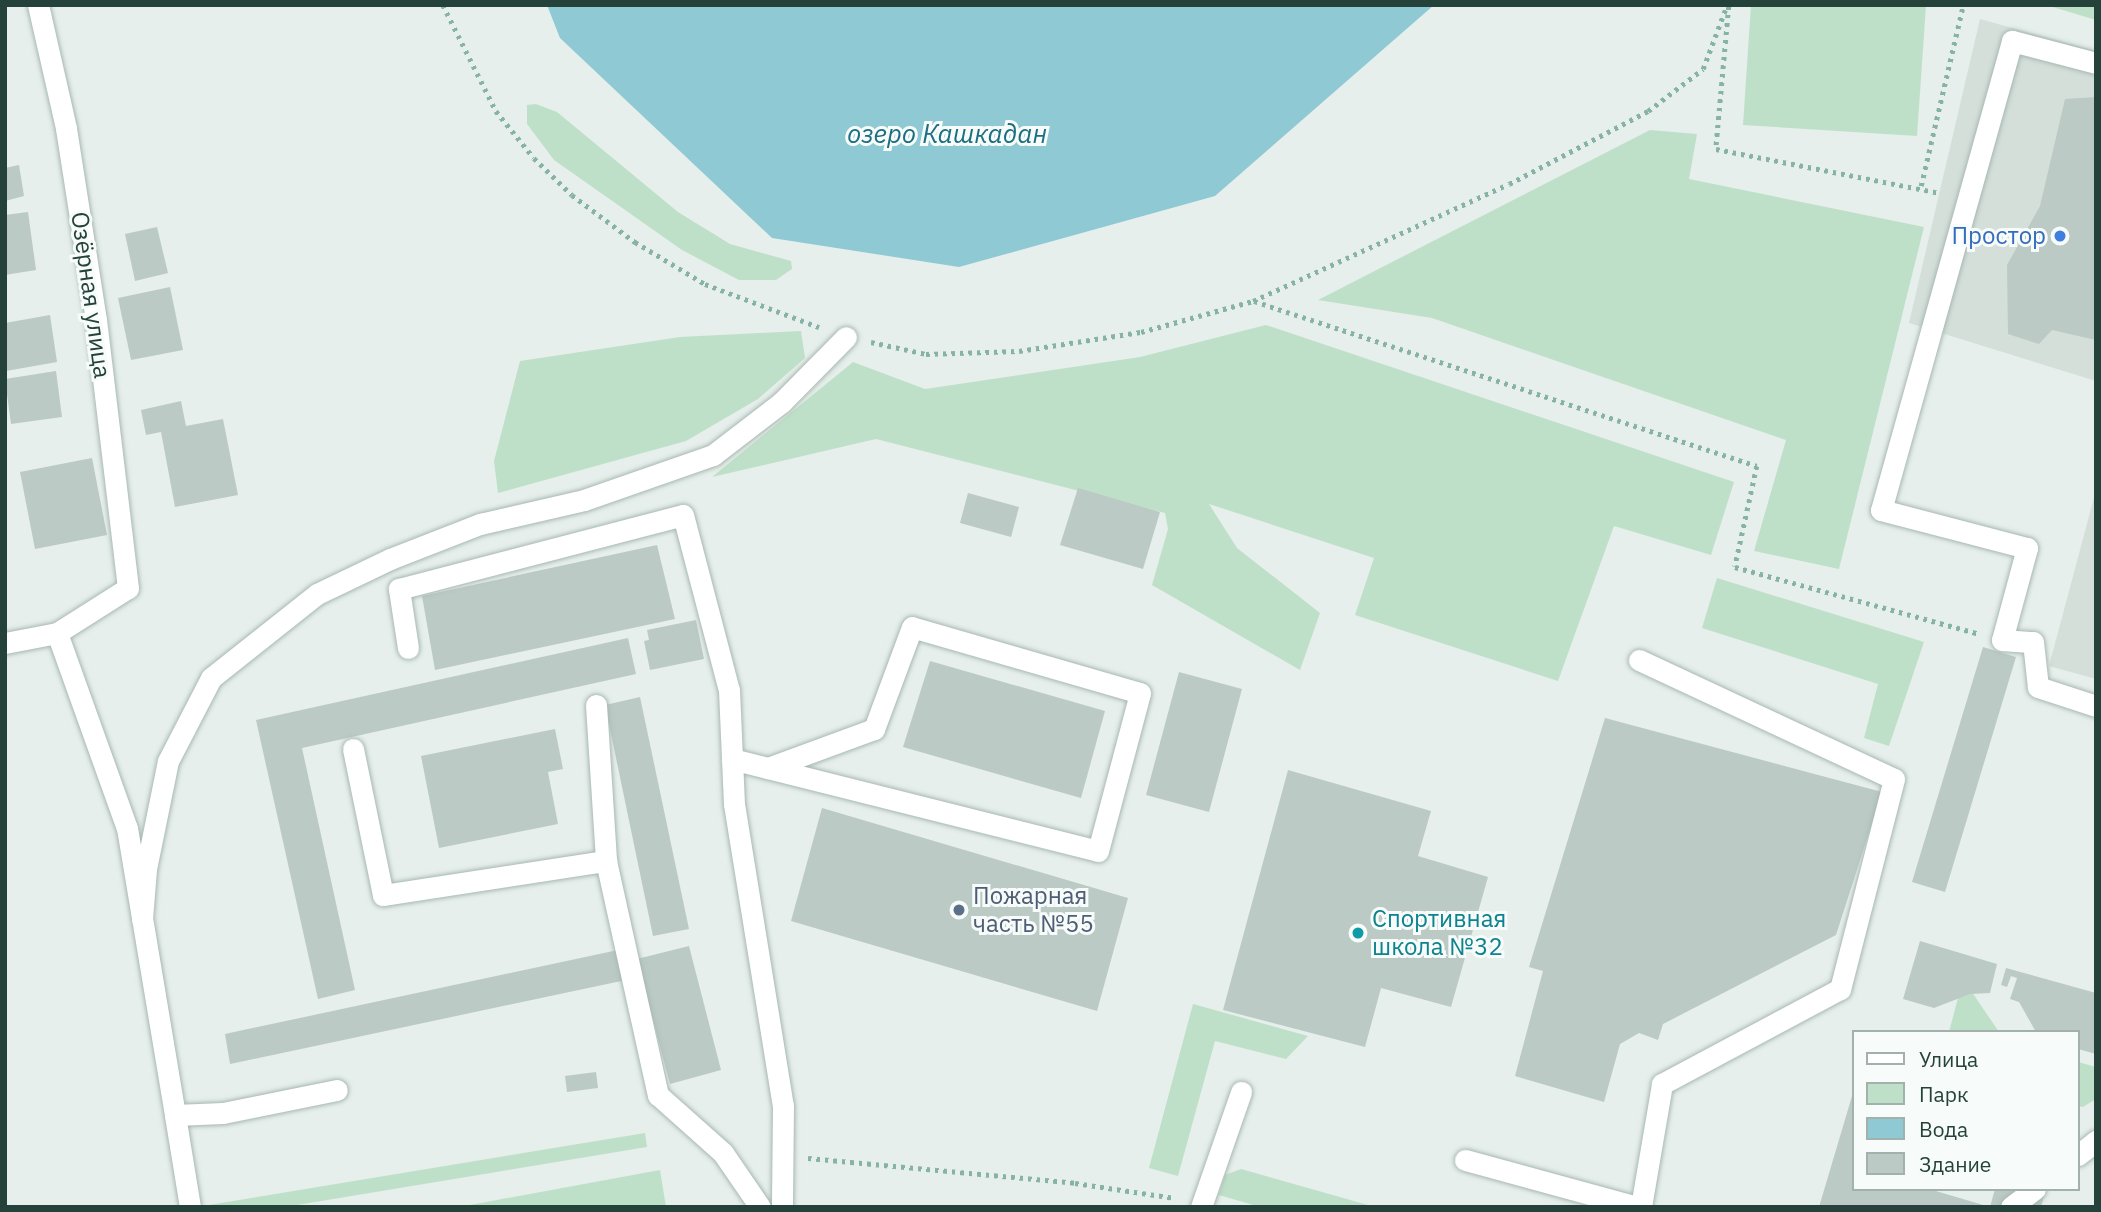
<!DOCTYPE html>
<meta charset="utf-8">
<style>
body{margin:0}
#map{position:relative;width:2101px;height:1212px;overflow:hidden;background:#e6efeb;font-family:"IBM Plex Sans",sans-serif}
div>[style]{position:absolute}
.built>*{inset:0;background:#d4dfda}
.green>*{inset:0;background:#bfe0c8}
.water>*{inset:0;background:#8ec9d4}
.building>*{inset:0;background:#bbcac4}
.path>*{height:4.5px;margin-top:-2.25px;transform-origin:0;background:repeating-linear-gradient(90deg,#86b3a5 0 3.5px,transparent 0 8.5px)}
.roads{filter:drop-shadow(0 0 2px #a8b8b2) drop-shadow(0 0 2px #a8b8b2)}
.minor>*{height:21px;margin:-10.5px;padding:0 10.5px;transform-origin:10.5px;border-radius:10.5px;background:#fff}
.dots>*{width:19px;height:19px;translate:-50% -50%;box-sizing:border-box;border:4px solid #f7fbf9;border-radius:50%}
span{translate:-50% -50%;white-space:nowrap;text-align:center;line-height:1.15;-webkit-text-stroke:6px #f7fbf9;paint-order:stroke}
.shop-label{font-size:24px;color:#366cbe}
.right{translate:-100% -50%;text-align:right}
.street-label{font-size:24px;color:#24423a}
.service-label{font-size:24px;color:#4e5e75}
.left{translate:0 -50%;text-align:left}
.culture-label{font-size:24px;color:#0d838f}
.water-label{font-size:26px;color:#1c6f80;font-style:italic}
.frame{position:absolute;inset:0;border:7px solid #24423a;pointer-events:none}
.legend{position:absolute;left:1852px;top:1030px;width:228px;height:161px;box-sizing:border-box;background:#f7fbf9;border:2px solid #a3b1ad;margin:0;padding:9px 12px;list-style:none;font-size:21px;color:#24423a}
.legend li{display:flex;align-items:center;gap:14px;height:35px}
.legend b{width:35px;border:2px solid #a3b1ad}
</style>
<div id="map">
<div class="built">
<i style="clip-path:polygon(1980px 19px,2096px 51px,2096px 381px,1909px 323px)"></i>
<i style="clip-path:polygon(2096px 490px,2096px 679px,2049px 666px)"></i>
</div>
<div class="green">
<i style="clip-path:polygon(1751px 5px,1926px 5px,1917px 136px,1743px 125px)"></i>
<i style="clip-path:polygon(2046px 5px,2096px 5px,2096px 20px)"></i>
<i style="clip-path:polygon(536px 104px,557px 112px,678px 212px,730px 244px,791px 261px,792px 269px,776px 280px,739px 280px,682px 250px,554px 160px,527px 124px,527px 105px)"></i>
<i style="clip-path:polygon(1650px 130px,1697px 134px,1689px 179px,1924px 227px,1839px 569px,1754px 551px,1786px 440px,1432px 318px,1318px 300px)"></i>
<i style="clip-path:polygon(1266px 325px,1734px 482px,1711px 555px,1614px 526px,1558px 681px,1355px 615px,1374px 558px,1209px 504px,1237px 548px,1320px 613px,1300px 670px,1152px 585px,1168px 529px,1165px 513px,876px 439px,712px 477px,853px 362px,925px 389px,1140px 357px)"></i>
<i style="clip-path:polygon(801px 331px,805px 358px,758px 399px,686px 441px,498px 493px,494px 461px,520px 361px,680px 337px)"></i>
<i style="clip-path:polygon(1717px 578px,1924px 642px,1889px 746px,1864px 738px,1878px 684px,1702px 628px)"></i>
<i style="clip-path:polygon(1963px 979px,1999px 1032px,1949px 1032px)"></i>
<i style="clip-path:polygon(1193px 1004px,1308px 1036px,1286px 1059px,1215px 1041px,1178px 1176px,1149px 1168px)"></i>
<i style="clip-path:polygon(2078px 1062px,2096px 1067px,2096px 1099px,2083px 1107px,2078px 1106px)"></i>
<i style="clip-path:polygon(645px 1133px,647px 1147px,285px 1207px,209px 1205px)"></i>
<i style="clip-path:polygon(1241px 1169px,1375px 1207px,1260px 1207px,1219px 1195px,1225px 1175px)"></i>
<i style="clip-path:polygon(660px 1170px,666px 1207px,459px 1207px)"></i>
</div>
<div class="water">
<i style="clip-path:polygon(547px 5px,1434px 5px,1215px 196px,959px 267px,772px 238px,560px 38px)"></i>
</div>
<div class="building">
<i style="clip-path:polygon(2096px 97px,2096px 340px,2052px 330px,2039px 344px,2008px 334px,2007px 265px,2040px 206px,2065px 99px)"></i>
<i style="clip-path:polygon(19px 165px,24px 196px,5px 201px,5px 168px)"></i>
<i style="clip-path:polygon(28px 212px,36px 270px,5px 275px,5px 215px)"></i>
<i style="clip-path:polygon(157px 227px,168px 273px,135px 281px,125px 234px)"></i>
<i style="clip-path:polygon(170px 287px,183px 350px,131px 360px,118px 298px)"></i>
<i style="clip-path:polygon(50px 315px,57px 362px,6px 371px,5px 323px)"></i>
<i style="clip-path:polygon(56px 371px,62px 417px,11px 424px,5px 379px)"></i>
<i style="clip-path:polygon(181px 401px,186px 426px,223px 419px,238px 495px,175px 507px,161px 432px,146px 435px,141px 410px)"></i>
<i style="clip-path:polygon(92px 458px,107px 535px,35px 549px,20px 472px)"></i>
<i style="clip-path:polygon(1078px 488px,1160px 512px,1143px 569px,1060px 545px)"></i>
<i style="clip-path:polygon(968px 493px,1019px 507px,1011px 537px,960px 523px)"></i>
<i style="clip-path:polygon(657px 545px,675px 619px,435px 670px,422px 596px)"></i>
<i style="clip-path:polygon(696px 620px,704px 659px,650px 670px,644px 641px,649px 640px,647px 630px)"></i>
<i style="clip-path:polygon(628px 638px,636px 674px,302px 748px,355px 990px,318px 999px,256px 720px)"></i>
<i style="clip-path:polygon(1983px 647px,2016px 657px,1945px 892px,1912px 882px)"></i>
<i style="clip-path:polygon(930px 661px,1105px 711px,1081px 798px,903px 747px)"></i>
<i style="clip-path:polygon(1179px 672px,1242px 689px,1209px 812px,1146px 795px)"></i>
<i style="clip-path:polygon(640px 697px,689px 929px,653px 936px,605px 705px)"></i>
<i style="clip-path:polygon(1605px 718px,1882px 792px,1836px 935px,1663px 1024px,1658px 1040px,1639px 1033px,1620px 1044px,1604px 1102px,1515px 1076px,1543px 971px,1529px 967px)"></i>
<i style="clip-path:polygon(555px 729px,563px 769px,548px 772px,558px 824px,439px 848px,421px 756px)"></i>
<i style="clip-path:polygon(1288px 770px,1431px 811px,1418px 856px,1488px 877px,1451px 1007px,1381px 988px,1365px 1047px,1223px 1010px)"></i>
<i style="clip-path:polygon(822px 808px,1128px 898px,1097px 1011px,791px 921px)"></i>
<i style="clip-path:polygon(1920px 941px,1997px 964px,1990px 993px,1970px 994px,1934px 1008px,1903px 999px)"></i>
<i style="clip-path:polygon(689px 946px,721px 1070px,670px 1084px,637px 959px)"></i>
<i style="clip-path:polygon(618px 950px,626px 980px,230px 1064px,225px 1034px)"></i>
<i style="clip-path:polygon(2006px 968px,2096px 993px,2096px 1054px,2078px 1049px,2078px 1032px,2036px 1032px,2019px 1002px,2010px 999px,2017px 978px,2011px 976px,2007px 987px,2001px 985px)"></i>
<i style="clip-path:polygon(596px 1072px,598px 1088px,567px 1092px,565px 1076px)"></i>
<i style="clip-path:polygon(1852px 1096px,1854px 1189px,1929px 1189px,1990px 1207px,1819px 1207px)"></i>
<i style="clip-path:polygon(1995px 1189px,2046px 1189px,2041px 1207px,1990px 1207px)"></i>
</div>
<div class="path">
<i style="left:443px;top:5px;width:119px;rotate:63.4deg"></i>
<i style="left:496px;top:111px;width:60px;rotate:51deg"></i>
<i style="left:534px;top:158px;width:53px;rotate:44.2deg"></i>
<i style="left:572px;top:195px;width:79px;rotate:36.7deg"></i>
<i style="left:635px;top:242px;width:82px;rotate:31deg"></i>
<i style="left:705px;top:284px;width:122px;rotate:20.7deg"></i>
<i style="left:1729px;top:6px;width:144px;rotate:95.2deg"></i>
<i style="left:1716px;top:149px;width:229px;rotate:11.1deg"></i>
<i style="left:1921px;top:186px;width:186px;rotate:-76.9deg"></i>
<i style="left:1254px;top:301px;width:529px;rotate:18.16deg"></i>
<i style="left:1757px;top:466px;width:103px;rotate:102.3deg"></i>
<i style="left:1735px;top:567px;width:251px;rotate:15.3deg"></i>
<i style="left:871px;top:342px;width:56px;rotate:12.3deg"></i>
<i style="left:926px;top:354px;width:93px;rotate:-1.8deg"></i>
<i style="left:1019px;top:351px;width:123px;rotate:-8.9deg"></i>
<i style="left:1141px;top:332px;width:116px;rotate:-15.5deg"></i>
<i style="left:1253px;top:301px;width:281px;rotate:-24.6deg"></i>
<i style="left:1509px;top:184px;width:157px;rotate:-27.7deg"></i>
<i style="left:1648px;top:111px;width:69px;rotate:-37.4deg"></i>
<i style="left:1703px;top:69px;width:68px;rotate:-69.4deg"></i>
<i style="left:808px;top:1158px;width:268px;rotate:5.3deg"></i>
<i style="left:1075px;top:1183px;width:101px;rotate:8.5deg"></i>
</div>
<div class="roads">
<div class="minor">
<i style="left:2096px;top:63px;width:87px;rotate:-165.3deg"></i>
<i style="left:2012px;top:41px;width:487px;rotate:105.6deg"></i>
<i style="left:1881px;top:510px;width:151px;rotate:14.6deg"></i>
<i style="left:2027px;top:548px;width:95px;rotate:105.2deg"></i>
<i style="left:2002px;top:640px;width:31px;rotate:4deg"></i>
<i style="left:2033px;top:642px;width:45px;rotate:83.7deg"></i>
<i style="left:2038px;top:687px;width:61px;rotate:18.1deg"></i>
<i style="left:57px;top:633px;width:207px;rotate:70.3deg"></i>
<i style="left:127px;top:828px;width:291px;rotate:80.5deg"></i>
<i style="left:5px;top:643px;width:53px;rotate:-10.9deg"></i>
<i style="left:57px;top:633px;width:84px;rotate:-32.4deg"></i>
<i style="left:128px;top:588px;width:270px;rotate:-96.8deg"></i>
<i style="left:96px;top:320px;width:194px;rotate:-98.9deg"></i>
<i style="left:66px;top:128px;width:126px;rotate:-102.8deg"></i>
<i style="left:408px;top:648px;width:60px;rotate:-98.7deg"></i>
<i style="left:399px;top:589px;width:293px;rotate:-14.6deg"></i>
<i style="left:683px;top:515px;width:181px;rotate:75.3deg"></i>
<i style="left:729px;top:690px;width:114px;rotate:87.5deg"></i>
<i style="left:734px;top:804px;width:306px;rotate:80.8deg"></i>
<i style="left:783px;top:1106px;width:101px;rotate:90.6deg"></i>
<i style="left:1639px;top:660px;width:281px;rotate:25deg"></i>
<i style="left:1894px;top:779px;width:217px;rotate:104.4deg"></i>
<i style="left:1840px;top:989px;width:202px;rotate:151.9deg"></i>
<i style="left:1662px;top:1084px;width:125px;rotate:99.7deg"></i>
<i style="left:596px;top:705px;width:156px;rotate:86.3deg"></i>
<i style="left:606px;top:861px;width:240px;rotate:77.5deg"></i>
<i style="left:658px;top:1095px;width:87px;rotate:41.7deg"></i>
<i style="left:723px;top:1153px;width:65px;rotate:55.6deg"></i>
<i style="left:353px;top:749px;width:149px;rotate:78.4deg"></i>
<i style="left:383px;top:895px;width:226px;rotate:-8.7deg"></i>
<i style="left:732px;top:759px;width:377px;rotate:14.1deg"></i>
<i style="left:1098px;top:851px;width:163px;rotate:-75.1deg"></i>
<i style="left:1140px;top:693px;width:237px;rotate:-163.9deg"></i>
<i style="left:912px;top:627px;width:109px;rotate:110.4deg"></i>
<i style="left:874px;top:729px;width:113px;rotate:159.8deg"></i>
<i style="left:142px;top:919px;width:50px;rotate:-85.4deg"></i>
<i style="left:146px;top:869px;width:110px;rotate:-78.5deg"></i>
<i style="left:168px;top:761px;width:93px;rotate:-62.6deg"></i>
<i style="left:211px;top:678px;width:135px;rotate:-38.4deg"></i>
<i style="left:317px;top:594px;width:81px;rotate:-25.6deg"></i>
<i style="left:390px;top:559px;width:97px;rotate:-21.3deg"></i>
<i style="left:480px;top:524px;width:107px;rotate:-13deg"></i>
<i style="left:584px;top:500px;width:137px;rotate:-19.2deg"></i>
<i style="left:713px;top:455px;width:87px;rotate:-37.5deg"></i>
<i style="left:782px;top:402px;width:91px;rotate:-45.4deg"></i>
<i style="left:2078px;top:1155px;width:23px;rotate:-38deg"></i>
<i style="left:1465px;top:1160px;width:178px;rotate:15.3deg"></i>
<i style="left:190px;top:1207px;width:93px;rotate:-99.3deg"></i>
<i style="left:175px;top:1115px;width:48px;rotate:-2.4deg"></i>
<i style="left:223px;top:1113px;width:116px;rotate:-11.4deg"></i>
<i style="left:1201px;top:1207px;width:122px;rotate:-70.8deg"></i>
<i style="left:2011px;top:1207px;width:30px;rotate:-37deg"></i>
</div>
</div>
<div class="dots">
<i style="left:2060px;top:236px;background:#3f7fe0"></i>
<i style="left:959px;top:910px;background:#5c6f8a"></i>
<i style="left:1358px;top:933px;background:#0f9aa8"></i>
</div>
<div class="shop-label">
<span class="right" style="left:2046px;top:236px">Простор</span>
</div>
<div class="street-label">
<span style="left:91px;top:295px;rotate:82deg">Озёрная улица</span>
</div>
<div class="service-label">
<span class="left" style="left:973px;top:910px">Пожарная<br>часть №55</span>
</div>
<div class="culture-label">
<span class="left" style="left:1372px;top:933px">Спортивная<br>школа №32</span>
</div>
<div class="water-label">
<span style="left:947px;top:134px">озеро Кашкадан</span>
</div>
<div class="frame"></div>
<ul class="legend">
<li><b style="height:9px;background:#fff"></b>Улица</li>
<li><b style="height:19px;background:#bfe0c8"></b>Парк</li>
<li><b style="height:19px;background:#8ec9d4"></b>Вода</li>
<li><b style="height:19px;background:#bbcac4"></b>Здание</li>
</ul>
</div>
